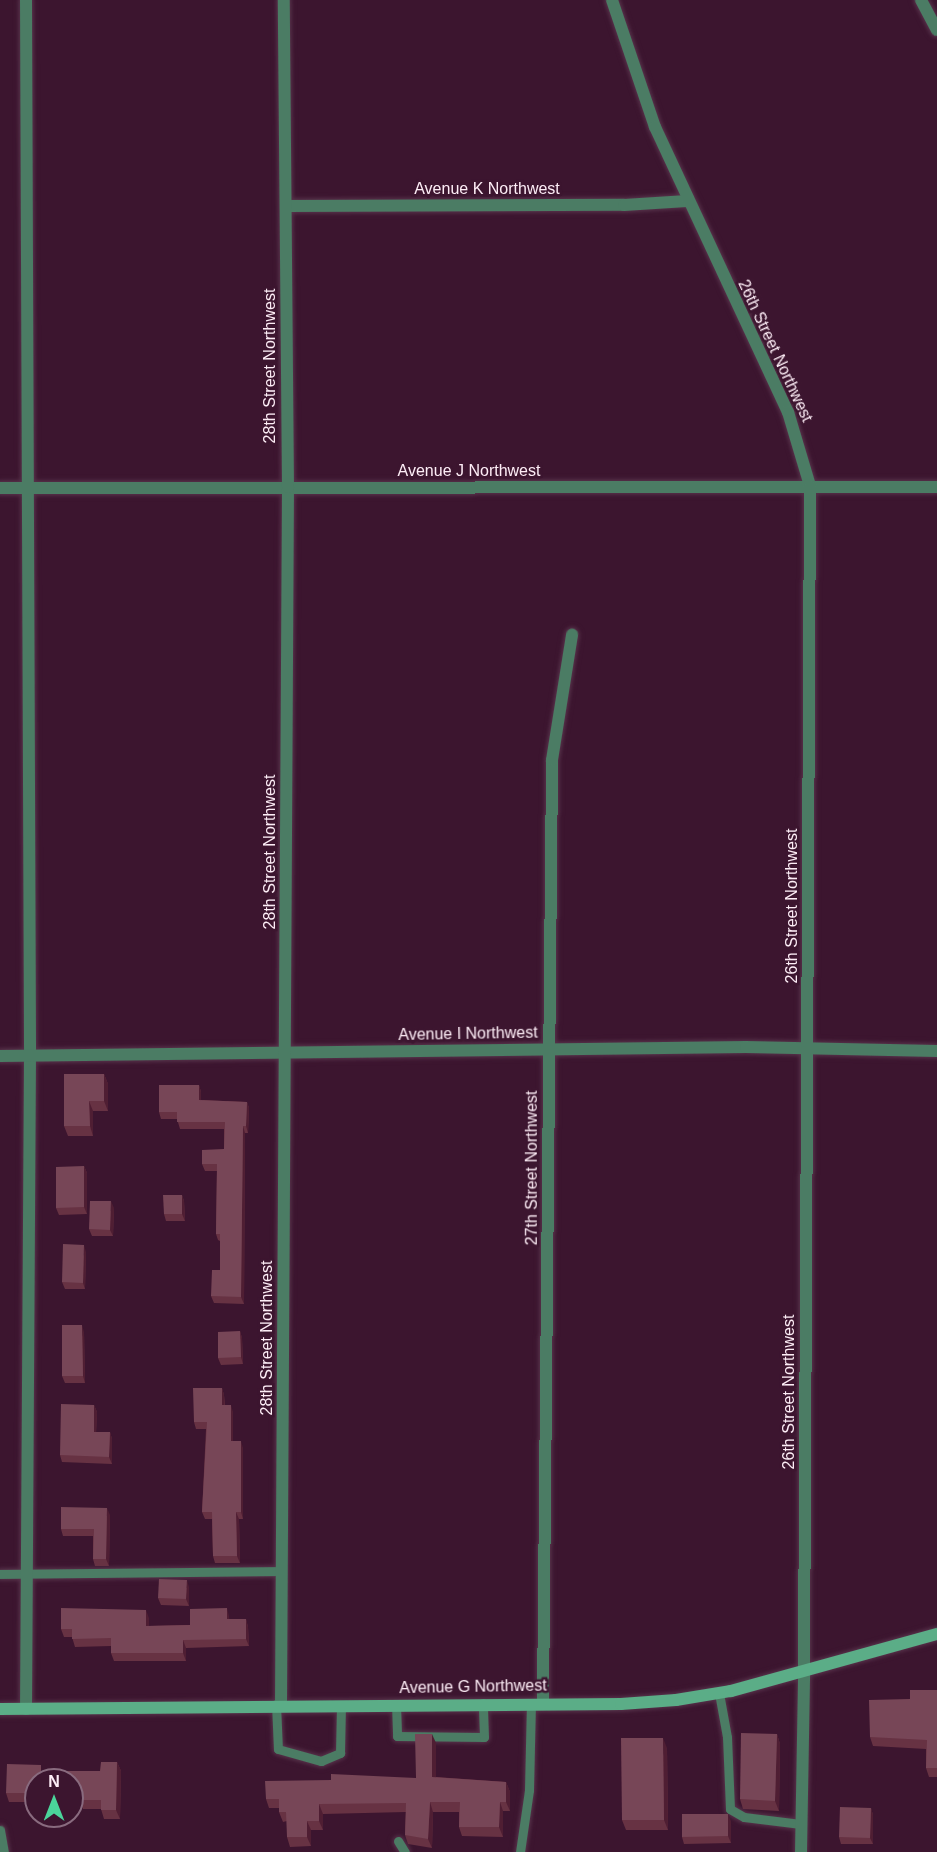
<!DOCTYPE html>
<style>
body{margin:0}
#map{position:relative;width:937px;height:1852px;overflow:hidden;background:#3c152f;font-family:Arial,sans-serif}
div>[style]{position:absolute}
.roads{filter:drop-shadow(0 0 2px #57334b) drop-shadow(0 0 2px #57334b)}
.service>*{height:9px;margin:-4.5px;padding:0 4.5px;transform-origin:4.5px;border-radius:4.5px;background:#4b7c64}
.minor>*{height:12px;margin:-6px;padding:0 6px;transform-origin:6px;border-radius:6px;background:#4b7c64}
.tertiary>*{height:12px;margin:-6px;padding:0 6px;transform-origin:6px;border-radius:6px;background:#4b7c64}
.secondary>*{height:12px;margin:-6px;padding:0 6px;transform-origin:6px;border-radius:6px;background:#5bad87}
.wall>*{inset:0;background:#673243}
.shaded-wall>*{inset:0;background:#4f1e33}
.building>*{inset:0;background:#774657}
span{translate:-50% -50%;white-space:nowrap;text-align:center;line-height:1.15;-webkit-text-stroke:5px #3c152f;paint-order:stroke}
.street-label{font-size:16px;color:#fdedf6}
.north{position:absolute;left:24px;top:1768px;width:60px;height:60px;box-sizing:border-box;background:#3c152f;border:2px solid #896b7f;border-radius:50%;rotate:0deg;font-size:16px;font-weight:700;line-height:24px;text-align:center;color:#fdedf6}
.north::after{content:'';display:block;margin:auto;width:21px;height:27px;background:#4bd49b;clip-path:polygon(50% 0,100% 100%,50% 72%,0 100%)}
</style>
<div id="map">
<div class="roads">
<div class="service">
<i style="left:0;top:1574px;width:282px;rotate:-0.6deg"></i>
<i style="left:719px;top:1693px;width:45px;rotate:79.7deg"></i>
<i style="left:727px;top:1737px;width:72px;rotate:87.6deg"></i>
<i style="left:730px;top:1809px;width:16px;rotate:30deg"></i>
<i style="left:744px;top:1817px;width:57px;rotate:7deg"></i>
<i style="left:276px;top:1704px;width:45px;rotate:87.5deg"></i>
<i style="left:278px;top:1749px;width:45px;rotate:15.6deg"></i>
<i style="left:321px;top:1761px;width:21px;rotate:-23deg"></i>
<i style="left:340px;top:1753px;width:48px;rotate:-88.8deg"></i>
<i style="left:396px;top:1704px;width:32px;rotate:88deg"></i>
<i style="left:397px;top:1736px;width:87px;rotate:0.7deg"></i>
<i style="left:484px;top:1737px;width:34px;rotate:-92deg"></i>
<i style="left:0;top:1830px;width:22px;rotate:80deg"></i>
<i style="left:398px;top:1841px;width:13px;rotate:58deg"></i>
<i style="left:520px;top:1852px;width:63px;rotate:-81.7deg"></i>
<i style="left:529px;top:1790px;width:87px;rotate:-88.7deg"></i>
</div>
<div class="minor">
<i style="left:26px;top:0;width:1056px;rotate:89.78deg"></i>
<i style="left:30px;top:1056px;width:653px;rotate:90.35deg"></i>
<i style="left:921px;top:0;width:34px;rotate:62deg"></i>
<i style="left:286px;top:206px;width:338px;rotate:-0.2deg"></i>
<i style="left:624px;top:205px;width:63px;rotate:-3.6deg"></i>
<i style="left:0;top:488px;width:937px;rotate:-0.06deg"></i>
<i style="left:0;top:1056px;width:746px;rotate:-0.69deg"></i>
<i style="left:746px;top:1047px;width:191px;rotate:1.2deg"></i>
<i style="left:543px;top:1702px;width:942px;rotate:-89.45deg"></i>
<i style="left:552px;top:760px;width:127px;rotate:-80.9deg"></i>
<i style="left:281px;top:1704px;width:1217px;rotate:-89.67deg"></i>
<i style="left:288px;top:487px;width:487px;rotate:-90.5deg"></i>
<i style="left:801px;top:1852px;width:180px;rotate:-89deg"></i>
</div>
<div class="tertiary">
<i style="left:612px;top:0;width:134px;rotate:71.3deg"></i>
<i style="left:655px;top:127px;width:315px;rotate:65deg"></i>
<i style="left:788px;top:412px;width:77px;rotate:73.4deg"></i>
<i style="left:810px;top:486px;width:1186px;rotate:90.29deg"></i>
</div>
<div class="secondary">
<i style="left:0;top:1709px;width:621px;rotate:-0.46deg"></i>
<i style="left:621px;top:1704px;width:55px;rotate:-4.2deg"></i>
<i style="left:676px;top:1700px;width:56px;rotate:-9.3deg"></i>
<i style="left:731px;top:1691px;width:214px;rotate:-15.5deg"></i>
</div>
</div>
<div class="wall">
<i style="clip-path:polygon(104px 1074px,108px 1084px,108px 1111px,93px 1111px,93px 1136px,68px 1136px,64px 1126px)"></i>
<i style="clip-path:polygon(199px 1085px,201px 1092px,201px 1100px,247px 1102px,249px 1108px,248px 1133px,245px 1133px,244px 1304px,214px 1303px,211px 1296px,220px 1270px,220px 1241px,218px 1240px,216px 1234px,217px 1171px,205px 1171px,202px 1164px,224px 1149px,224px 1129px,180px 1129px,177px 1119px,161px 1119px,159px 1112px)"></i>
<i style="clip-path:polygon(84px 1166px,87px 1173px,87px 1214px,59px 1215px,56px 1208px)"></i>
<i style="clip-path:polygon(182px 1195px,184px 1201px,185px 1221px,166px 1221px,164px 1214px)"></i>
<i style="clip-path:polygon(114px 1208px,113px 1236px,92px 1236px,89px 1229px)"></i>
<i style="clip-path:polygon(86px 1252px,85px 1289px,65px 1289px,62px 1282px)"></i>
<i style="clip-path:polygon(240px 1331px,242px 1338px,243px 1364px,221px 1365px,218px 1358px)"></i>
<i style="clip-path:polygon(84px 1332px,85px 1383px,65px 1383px,62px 1376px)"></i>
<i style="clip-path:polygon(222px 1388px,224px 1395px,225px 1405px,233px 1412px,233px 1441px,243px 1448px,243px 1519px,239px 1519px,240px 1563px,215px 1563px,213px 1556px,212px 1519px,205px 1519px,202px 1512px,206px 1429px,196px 1429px,194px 1422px)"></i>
<i style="clip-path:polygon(94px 1405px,97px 1412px,96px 1432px,110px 1432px,112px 1439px,112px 1464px,62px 1462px,60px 1455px)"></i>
<i style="clip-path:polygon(110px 1515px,109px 1566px,95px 1566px,93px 1559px,93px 1536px,63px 1536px,61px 1529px)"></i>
<i style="clip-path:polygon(189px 1587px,189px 1606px,161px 1605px,158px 1598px)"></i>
<i style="clip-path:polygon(229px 1616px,229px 1619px,246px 1619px,248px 1627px,249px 1646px,186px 1648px,186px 1661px,114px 1661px,111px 1653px,111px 1646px,75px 1647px,72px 1637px,64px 1637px,61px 1629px,149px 1618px,149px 1626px,190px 1625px)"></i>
<i style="clip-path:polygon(937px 1690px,937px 1777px,929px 1777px,926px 1768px,926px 1749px,873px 1746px,870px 1737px,910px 1699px)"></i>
<i style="clip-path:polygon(777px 1734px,780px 1744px,779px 1811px,743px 1809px,740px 1799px)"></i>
<i style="clip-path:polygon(436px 1743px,436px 1777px,506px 1782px,510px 1792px,510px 1811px,503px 1811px,503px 1837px,462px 1836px,459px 1827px,459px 1812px,433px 1812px,432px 1848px,408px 1844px,405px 1835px,406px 1812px,323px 1814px,323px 1830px,311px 1830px,311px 1846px,290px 1847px,287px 1837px,287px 1821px,283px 1822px,279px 1812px,279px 1808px,269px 1808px,266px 1799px,416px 1778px)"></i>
<i style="clip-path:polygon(667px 1748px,668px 1830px,626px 1830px,622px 1820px)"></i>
<i style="clip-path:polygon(117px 1762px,121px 1771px,120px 1819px,104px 1819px,101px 1809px,83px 1809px,80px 1802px,72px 1802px,72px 1780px,36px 1780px,36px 1802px,9px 1802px,6px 1793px,44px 1771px,100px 1771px)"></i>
<i style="clip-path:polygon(871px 1808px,873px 1815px,873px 1844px,841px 1844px,839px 1837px)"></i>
<i style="clip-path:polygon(731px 1821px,731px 1843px,684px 1844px,682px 1837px)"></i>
</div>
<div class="shaded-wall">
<i style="clip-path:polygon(104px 1074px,108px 1084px,108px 1111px,104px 1101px)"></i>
<i style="clip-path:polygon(199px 1085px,201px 1092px,201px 1107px,199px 1100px)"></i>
<i style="clip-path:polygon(89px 1101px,93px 1111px,93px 1136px,90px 1126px)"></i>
<i style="clip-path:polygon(247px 1102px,249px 1108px,248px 1133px,246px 1126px)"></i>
<i style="clip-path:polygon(243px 1126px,245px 1133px,244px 1304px,241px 1297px)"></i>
<i style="clip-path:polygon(84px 1166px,87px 1173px,87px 1214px,84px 1207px)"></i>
<i style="clip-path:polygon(182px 1195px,184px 1201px,185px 1221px,182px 1214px)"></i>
<i style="clip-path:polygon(111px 1201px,114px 1208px,113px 1236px,110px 1230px)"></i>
<i style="clip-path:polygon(84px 1245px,86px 1252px,85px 1289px,83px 1283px)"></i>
<i style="clip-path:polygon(82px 1325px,84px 1332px,85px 1383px,83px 1376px)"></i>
<i style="clip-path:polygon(240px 1331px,242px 1338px,243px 1364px,241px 1357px)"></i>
<i style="clip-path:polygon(222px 1388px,224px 1395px,225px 1412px,222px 1405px)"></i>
<i style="clip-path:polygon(94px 1405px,97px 1412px,96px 1439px,94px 1432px)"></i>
<i style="clip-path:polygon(231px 1405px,233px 1412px,233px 1448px,231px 1441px)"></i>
<i style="clip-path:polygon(110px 1432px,112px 1439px,112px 1464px,109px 1457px)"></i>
<i style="clip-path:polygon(241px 1441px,243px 1448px,243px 1519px,241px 1512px)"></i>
<i style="clip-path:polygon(107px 1508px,110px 1515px,109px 1566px,106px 1559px)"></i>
<i style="clip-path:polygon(236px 1512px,239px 1519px,240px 1563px,237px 1556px)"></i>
<i style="clip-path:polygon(187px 1580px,189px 1587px,189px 1606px,186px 1599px)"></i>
<i style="clip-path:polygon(227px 1608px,229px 1616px,230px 1627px,227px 1619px)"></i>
<i style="clip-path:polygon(146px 1610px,149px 1618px,149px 1634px,146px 1626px)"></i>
<i style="clip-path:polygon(246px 1619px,248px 1627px,249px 1646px,246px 1639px)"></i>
<i style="clip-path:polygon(183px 1640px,186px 1648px,186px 1661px,183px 1653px)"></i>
<i style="clip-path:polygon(432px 1734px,436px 1743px,436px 1787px,432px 1777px)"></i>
<i style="clip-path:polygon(777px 1734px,780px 1744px,779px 1811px,775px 1801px)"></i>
<i style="clip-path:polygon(663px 1738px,667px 1748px,668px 1830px,664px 1820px)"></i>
<i style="clip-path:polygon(117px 1762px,121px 1771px,120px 1819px,116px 1810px)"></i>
<i style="clip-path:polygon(506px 1782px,510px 1792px,510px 1811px,506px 1802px)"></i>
<i style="clip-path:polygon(430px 1802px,433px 1812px,432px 1848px,428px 1839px)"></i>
<i style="clip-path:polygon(500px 1802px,503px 1811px,503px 1837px,499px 1827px)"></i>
<i style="clip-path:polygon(319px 1804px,323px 1814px,323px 1830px,319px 1821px)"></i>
<i style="clip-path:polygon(871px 1808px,873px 1815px,873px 1844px,870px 1838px)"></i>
<i style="clip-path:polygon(728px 1814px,731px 1821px,731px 1843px,728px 1836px)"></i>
<i style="clip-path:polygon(307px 1821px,311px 1830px,311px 1846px,307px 1837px)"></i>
</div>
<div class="building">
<i style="clip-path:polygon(64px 1074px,104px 1074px,104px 1101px,89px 1101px,90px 1126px,64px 1126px)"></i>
<i style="clip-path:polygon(159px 1085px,199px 1085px,199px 1100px,247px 1102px,246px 1126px,243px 1126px,241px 1297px,211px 1296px,212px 1270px,220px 1270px,220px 1234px,216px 1234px,217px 1164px,202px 1164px,202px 1150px,224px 1149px,225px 1122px,177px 1122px,177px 1112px,159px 1112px)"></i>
<i style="clip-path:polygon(84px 1166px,84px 1207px,56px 1208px,56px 1167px)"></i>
<i style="clip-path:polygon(163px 1195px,182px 1195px,182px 1214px,164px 1214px)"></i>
<i style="clip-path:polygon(90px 1201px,111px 1201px,110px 1230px,89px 1229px)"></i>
<i style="clip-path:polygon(63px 1244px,84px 1245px,83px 1283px,62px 1282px)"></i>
<i style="clip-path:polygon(62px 1325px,82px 1325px,83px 1376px,62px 1376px)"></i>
<i style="clip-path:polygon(240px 1331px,241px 1357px,218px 1358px,218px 1332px)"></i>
<i style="clip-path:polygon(193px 1388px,222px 1388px,222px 1405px,231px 1405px,231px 1441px,241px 1441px,241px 1512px,236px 1512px,237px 1556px,213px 1556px,212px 1512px,202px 1512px,207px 1422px,194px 1422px)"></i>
<i style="clip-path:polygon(61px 1404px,94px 1405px,94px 1432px,110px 1432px,109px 1457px,60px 1455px)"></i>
<i style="clip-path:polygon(61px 1507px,107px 1508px,106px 1559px,93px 1559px,94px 1529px,61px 1529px)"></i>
<i style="clip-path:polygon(159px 1579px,187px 1580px,186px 1599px,158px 1598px)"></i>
<i style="clip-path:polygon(61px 1608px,146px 1610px,146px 1626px,190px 1625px,190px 1609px,227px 1608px,227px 1619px,246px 1619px,246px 1639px,183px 1640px,183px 1653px,111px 1653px,111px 1638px,72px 1639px,72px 1629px,61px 1629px)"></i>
<i style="clip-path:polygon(910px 1690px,937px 1690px,937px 1768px,926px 1768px,927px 1740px,870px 1737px,869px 1700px,910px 1699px)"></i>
<i style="clip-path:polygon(741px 1733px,777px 1734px,775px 1801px,740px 1799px)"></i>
<i style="clip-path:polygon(415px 1734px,432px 1734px,432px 1777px,506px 1782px,506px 1802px,500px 1802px,499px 1827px,459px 1827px,460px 1802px,430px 1802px,428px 1839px,405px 1835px,406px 1803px,319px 1804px,319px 1821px,307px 1821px,307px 1837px,287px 1837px,286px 1812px,279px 1812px,279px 1799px,266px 1799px,265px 1781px,331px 1780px,331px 1774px,416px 1778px)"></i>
<i style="clip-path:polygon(621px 1738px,663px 1738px,664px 1820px,622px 1820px)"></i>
<i style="clip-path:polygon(101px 1762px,117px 1762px,116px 1810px,101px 1810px,101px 1800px,79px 1800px,80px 1793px,72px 1793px,72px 1780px,36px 1780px,36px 1793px,6px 1793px,7px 1764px,41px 1765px,41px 1771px,100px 1771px)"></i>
<i style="clip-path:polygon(840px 1807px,871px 1808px,870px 1838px,839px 1837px)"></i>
<i style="clip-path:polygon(682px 1814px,728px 1814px,728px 1836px,682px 1837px)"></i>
</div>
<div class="street-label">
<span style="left:487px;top:189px">Avenue K Northwest</span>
<span style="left:775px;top:351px;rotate:65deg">26th Street Northwest</span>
<span style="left:270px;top:366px;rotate:-90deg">28th Street Northwest</span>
<span style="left:469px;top:471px">Avenue J Northwest</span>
<span style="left:270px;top:852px;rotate:-90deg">28th Street Northwest</span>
<span style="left:792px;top:906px;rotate:-90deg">26th Street Northwest</span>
<span style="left:468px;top:1034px;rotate:-1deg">Avenue I Northwest</span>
<span style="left:532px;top:1168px;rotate:-90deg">27th Street Northwest</span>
<span style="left:267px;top:1338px;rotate:-90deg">28th Street Northwest</span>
<span style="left:789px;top:1392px;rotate:-90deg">26th Street Northwest</span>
<span style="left:473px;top:1687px;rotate:-1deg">Avenue G Northwest</span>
</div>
<div class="north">N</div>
</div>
